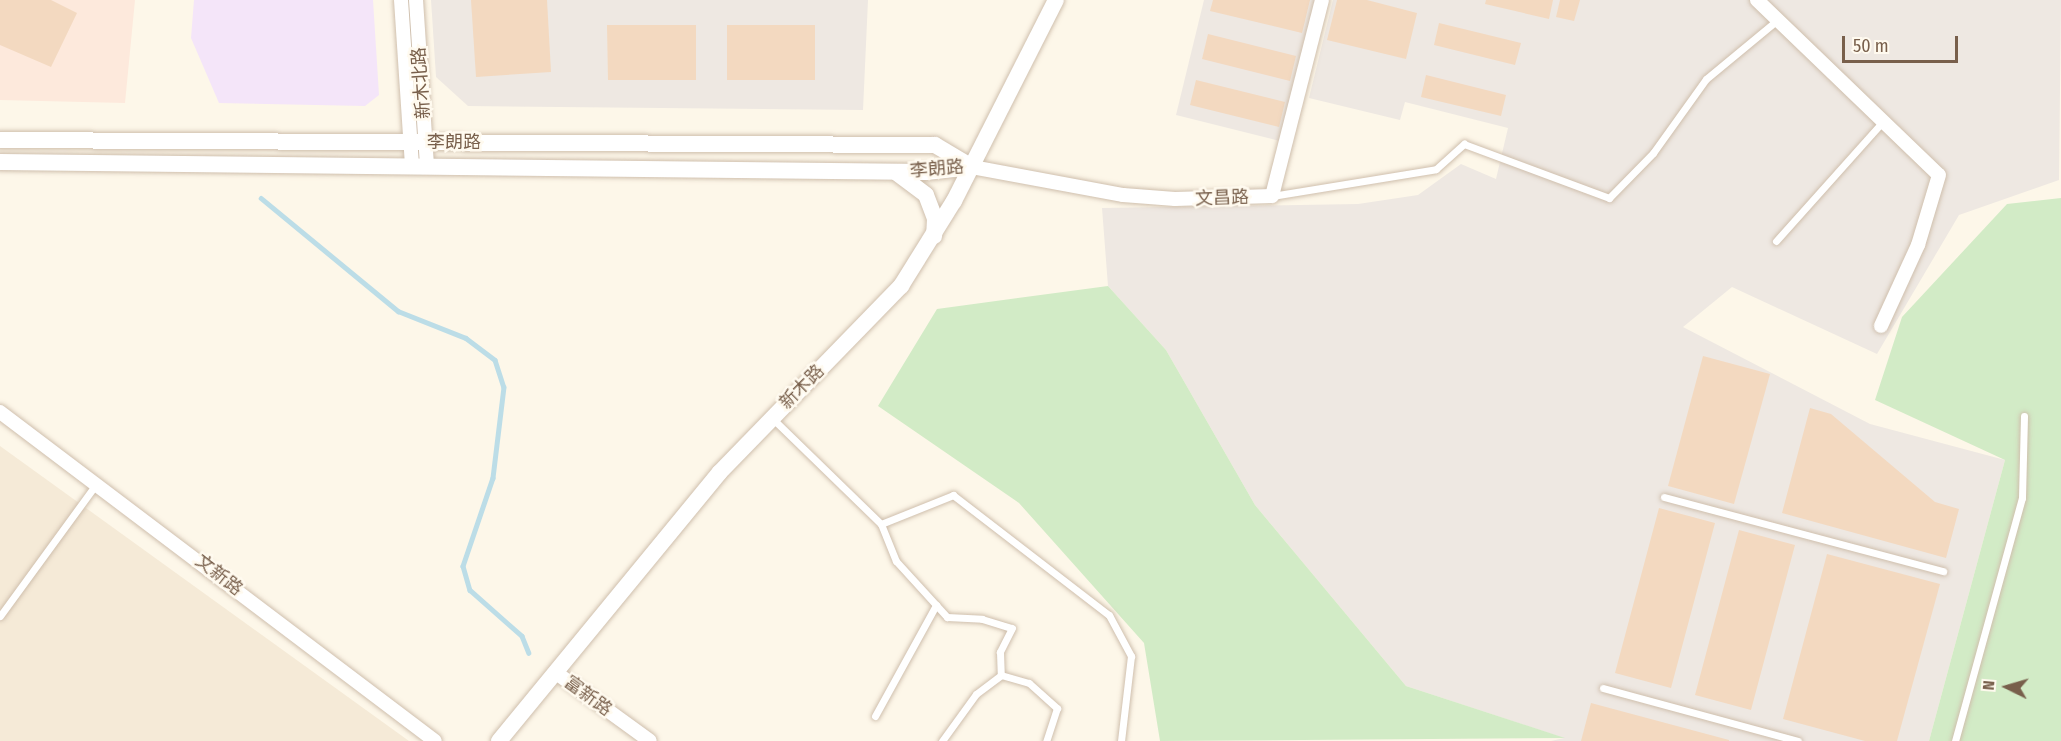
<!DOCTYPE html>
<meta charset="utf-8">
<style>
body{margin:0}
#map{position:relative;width:2061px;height:741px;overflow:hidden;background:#fdf7e9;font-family:"Fira Sans Condensed","Noto Sans SC",sans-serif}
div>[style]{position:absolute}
.residential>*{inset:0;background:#f5ead7}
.commercial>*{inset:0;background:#fde9dc}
.industrial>*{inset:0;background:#eee8e2}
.education>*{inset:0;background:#f4e5f9}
.green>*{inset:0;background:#d2ebc6}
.stream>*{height:4.5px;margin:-2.25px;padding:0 2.25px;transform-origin:2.25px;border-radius:2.25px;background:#bcdde7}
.building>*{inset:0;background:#f3d9c0}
.roads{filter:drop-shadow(0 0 2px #cfbfad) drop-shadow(0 0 2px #cfbfad)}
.service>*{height:7px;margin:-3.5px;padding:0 3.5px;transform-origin:3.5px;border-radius:3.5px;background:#fff}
.minor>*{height:14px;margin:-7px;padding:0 7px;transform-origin:7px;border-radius:7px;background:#fff}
.tertiary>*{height:16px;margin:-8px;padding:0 8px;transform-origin:8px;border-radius:8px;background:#fff}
span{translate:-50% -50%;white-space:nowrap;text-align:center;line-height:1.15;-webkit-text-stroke:5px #fffaef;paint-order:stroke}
.street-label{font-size:18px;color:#785f4b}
.north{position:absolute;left:1977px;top:657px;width:60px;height:60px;-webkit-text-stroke:4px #fffaef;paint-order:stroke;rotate:275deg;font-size:16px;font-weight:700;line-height:24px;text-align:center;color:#785f4b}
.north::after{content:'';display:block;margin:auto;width:21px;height:27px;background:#785f4b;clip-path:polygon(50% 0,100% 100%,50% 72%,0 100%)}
.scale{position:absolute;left:1842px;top:36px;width:116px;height:27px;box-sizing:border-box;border:3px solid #785f4b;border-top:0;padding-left:8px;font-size:18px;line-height:21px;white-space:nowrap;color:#785f4b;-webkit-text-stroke:4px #fffaef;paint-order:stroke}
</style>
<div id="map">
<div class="residential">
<i style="clip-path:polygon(0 446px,409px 741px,0 741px)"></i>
</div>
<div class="commercial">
<i style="clip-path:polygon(0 0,135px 0,125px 103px,0 100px)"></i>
</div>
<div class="industrial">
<i style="clip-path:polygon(431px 0,868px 0,863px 110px,468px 106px,436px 77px)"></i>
<i style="clip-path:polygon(1204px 0,1315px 0,1280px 141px,1176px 115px)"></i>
<i style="clip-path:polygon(1333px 0,2061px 0,2059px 180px,1959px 215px,1877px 354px,1732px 287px,1683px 327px,1870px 424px,2005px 460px,1929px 741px,1551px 741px,1564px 738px,1406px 686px,1255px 505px,1166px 350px,1108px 286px,1102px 208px,1358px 204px,1418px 195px,1461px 164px,1496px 179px,1508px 128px,1405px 102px,1400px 120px,1309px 98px)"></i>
</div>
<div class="education">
<i style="clip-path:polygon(194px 0,373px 0,379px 95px,365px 106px,219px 103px,191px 38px)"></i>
</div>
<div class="green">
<i style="clip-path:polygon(2061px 198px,2061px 741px,1929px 741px,2005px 460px,1875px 400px,1902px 317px,2007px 204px)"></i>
<i style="clip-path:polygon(1108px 286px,1166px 350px,1255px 505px,1406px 686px,1565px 738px,1160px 741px,1144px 643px,1019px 503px,878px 406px,937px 309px)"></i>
</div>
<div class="stream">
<i style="left:261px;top:198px;width:178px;rotate:39.5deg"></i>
<i style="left:398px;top:311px;width:73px;rotate:21.7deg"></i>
<i style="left:466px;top:338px;width:36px;rotate:37deg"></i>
<i style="left:495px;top:360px;width:28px;rotate:72deg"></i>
<i style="left:504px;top:387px;width:92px;rotate:96.9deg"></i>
<i style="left:493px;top:478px;width:93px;rotate:108.8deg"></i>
<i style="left:463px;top:566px;width:25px;rotate:74deg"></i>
<i style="left:470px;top:590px;width:69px;rotate:41.5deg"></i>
<i style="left:522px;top:636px;width:18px;rotate:68deg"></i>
</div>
<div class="building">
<i style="clip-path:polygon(0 0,51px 0,77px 13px,51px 67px,0 45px)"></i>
<i style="clip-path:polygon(471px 0,547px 0,551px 72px,476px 77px)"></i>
<i style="clip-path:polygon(1213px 0,1310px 0,1302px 33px,1210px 11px)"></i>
<i style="clip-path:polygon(1337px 0,1367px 0,1417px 13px,1406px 59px,1327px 40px)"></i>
<i style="clip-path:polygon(1486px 0,1553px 0,1549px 19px,1485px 4px)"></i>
<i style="clip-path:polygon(1560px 0,1580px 0,1574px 21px,1556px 17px)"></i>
<i style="clip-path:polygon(1439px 23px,1521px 43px,1515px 65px,1434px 45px)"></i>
<i style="clip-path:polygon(607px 25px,696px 25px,696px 80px,608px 80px)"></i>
<i style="clip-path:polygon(727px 25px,815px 25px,815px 80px,727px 80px)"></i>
<i style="clip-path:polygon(1208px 34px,1296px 56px,1290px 81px,1202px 59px)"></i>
<i style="clip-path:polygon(1426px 75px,1506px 95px,1501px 116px,1421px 97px)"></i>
<i style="clip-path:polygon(1196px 80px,1285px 102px,1279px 127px,1190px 105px)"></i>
<i style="clip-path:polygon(1703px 356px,1770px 374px,1734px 504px,1668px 486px)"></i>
<i style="clip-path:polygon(1810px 408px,1831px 414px,1935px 502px,1959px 509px,1946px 558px,1782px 513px)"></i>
<i style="clip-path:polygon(1659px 508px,1715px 523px,1671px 688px,1615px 673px)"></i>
<i style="clip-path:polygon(1739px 530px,1795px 545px,1751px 710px,1695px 695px)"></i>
<i style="clip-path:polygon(1827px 554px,1940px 584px,1897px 741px,1865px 741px,1783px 719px)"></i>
<i style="clip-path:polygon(1591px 703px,1729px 740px,1729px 741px,1581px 741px)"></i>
</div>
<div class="roads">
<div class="service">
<i style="left:1272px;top:196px;width:166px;rotate:-9.3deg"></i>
<i style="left:1436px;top:169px;width:38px;rotate:-42deg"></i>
<i style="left:1464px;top:144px;width:155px;rotate:20.4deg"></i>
<i style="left:1609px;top:198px;width:63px;rotate:-45.6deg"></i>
<i style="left:1653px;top:153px;width:91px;rotate:-54.4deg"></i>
<i style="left:1706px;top:79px;width:91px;rotate:-39.6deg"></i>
<i style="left:1776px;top:241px;width:162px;rotate:-48.2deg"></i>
<i style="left:773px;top:419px;width:151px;rotate:44.2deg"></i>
<i style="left:881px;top:524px;width:78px;rotate:-21.9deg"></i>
<i style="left:953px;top:495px;width:197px;rotate:37.6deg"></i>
<i style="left:1109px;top:615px;width:47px;rotate:61.8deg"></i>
<i style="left:1131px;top:656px;width:86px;rotate:96.7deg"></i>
<i style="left:1664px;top:497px;width:289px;rotate:14.9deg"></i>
<i style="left:881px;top:524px;width:40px;rotate:68deg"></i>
<i style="left:896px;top:561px;width:76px;rotate:47.7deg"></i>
<i style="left:947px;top:617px;width:35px;rotate:3deg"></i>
<i style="left:982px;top:619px;width:31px;rotate:17deg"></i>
<i style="left:1012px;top:628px;width:27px;rotate:117deg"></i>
<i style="left:1000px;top:652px;width:23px;rotate:88deg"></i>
<i style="left:1001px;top:675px;width:29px;rotate:16deg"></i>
<i style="left:1029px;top:683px;width:38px;rotate:42deg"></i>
<i style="left:1057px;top:708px;width:35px;rotate:108deg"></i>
<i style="left:0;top:616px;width:165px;rotate:-53.9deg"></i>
<i style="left:1603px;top:688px;width:202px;rotate:15.2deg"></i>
<i style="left:875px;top:716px;width:127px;rotate:-61.2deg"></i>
<i style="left:942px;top:741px;width:58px;rotate:-54.1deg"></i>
<i style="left:976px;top:694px;width:31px;rotate:-37deg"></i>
<i style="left:1955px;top:741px;width:252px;rotate:-74.6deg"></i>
<i style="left:2022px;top:498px;width:82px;rotate:-88.6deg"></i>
</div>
<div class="minor">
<i style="left:401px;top:0;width:166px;rotate:86.2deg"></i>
<i style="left:416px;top:0;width:167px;rotate:86.2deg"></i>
<i style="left:1757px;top:0;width:252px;rotate:43.9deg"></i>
<i style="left:1939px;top:175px;width:73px;rotate:106.7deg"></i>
<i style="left:1918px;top:245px;width:89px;rotate:114.6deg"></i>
<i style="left:972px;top:167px;width:154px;rotate:10.5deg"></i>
<i style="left:1123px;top:195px;width:52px;rotate:4.4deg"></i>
<i style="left:1175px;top:199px;width:97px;rotate:-1.8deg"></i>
<i style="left:1272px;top:196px;width:202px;rotate:-75.7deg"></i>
<i style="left:0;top:412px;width:545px;rotate:37.1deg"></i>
<i style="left:555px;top:672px;width:117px;rotate:36deg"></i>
</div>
<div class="tertiary">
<i style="left:0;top:140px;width:935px;rotate:0.31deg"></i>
<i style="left:935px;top:145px;width:43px;rotate:30.7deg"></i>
<i style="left:0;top:162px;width:926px;rotate:0.62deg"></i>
<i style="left:926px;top:172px;width:46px;rotate:-6.2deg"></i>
<i style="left:897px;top:173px;width:36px;rotate:37deg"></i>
<i style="left:926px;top:195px;width:26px;rotate:69deg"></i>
<i style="left:935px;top:219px;width:17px;rotate:93deg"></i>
<i style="left:499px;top:741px;width:348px;rotate:-50.6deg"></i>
<i style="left:720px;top:472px;width:260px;rotate:-45.8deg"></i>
<i style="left:901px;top:286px;width:100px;rotate:-58.1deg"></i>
<i style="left:954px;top:201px;width:225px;rotate:-63.1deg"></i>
</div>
</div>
<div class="street-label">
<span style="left:421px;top:83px;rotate:-94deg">新木北路</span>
<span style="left:454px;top:142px">李朗路</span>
<span style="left:937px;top:169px;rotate:-5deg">李朗路</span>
<span style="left:1222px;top:198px;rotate:-2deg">文昌路</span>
<span style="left:802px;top:387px;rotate:-45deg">新木路</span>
<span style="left:219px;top:575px;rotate:38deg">文新路</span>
<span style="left:588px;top:696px;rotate:36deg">富新路</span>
</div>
<div class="north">N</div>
<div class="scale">50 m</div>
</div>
